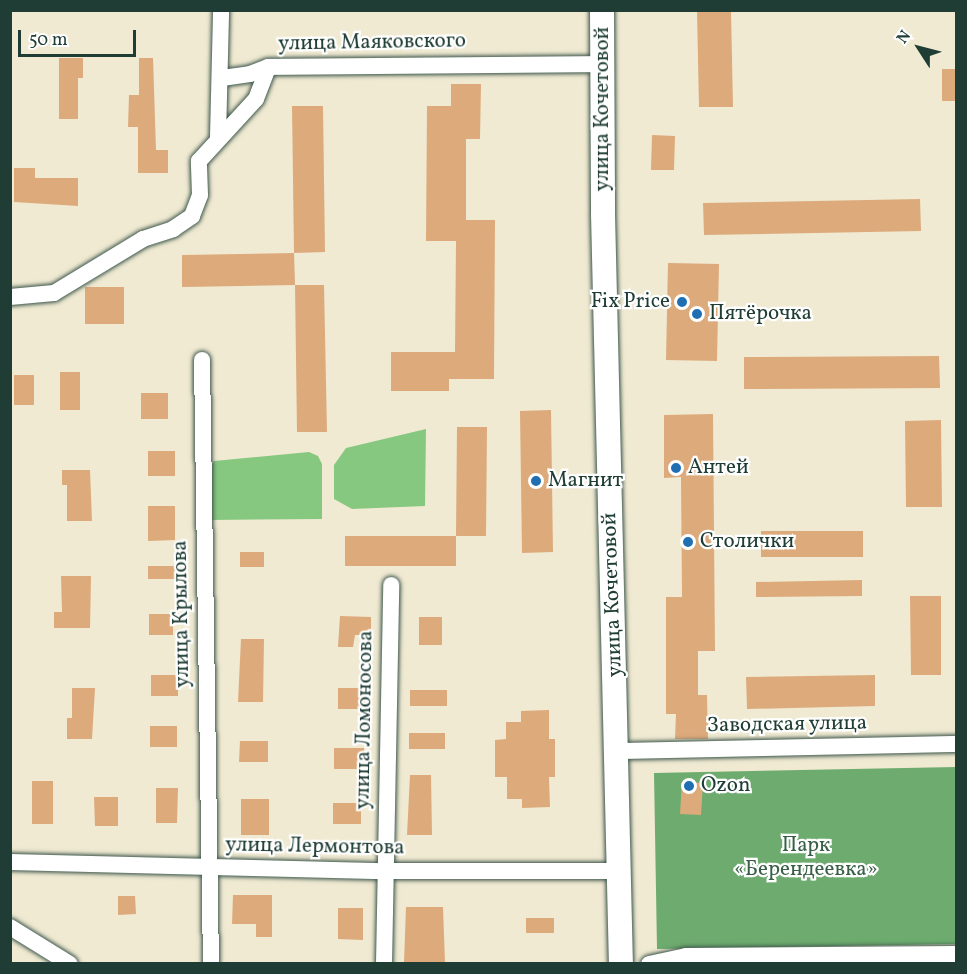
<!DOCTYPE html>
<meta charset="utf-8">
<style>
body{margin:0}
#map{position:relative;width:967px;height:974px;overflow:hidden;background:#f0ead2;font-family:Vollkorn,serif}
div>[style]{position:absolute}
.green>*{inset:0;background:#87c880}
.forest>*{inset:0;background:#6dac6e}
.building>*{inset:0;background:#ddaa7b}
.roads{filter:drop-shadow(0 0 2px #3e574c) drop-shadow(0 0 2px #3e574c)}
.minor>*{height:16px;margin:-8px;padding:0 8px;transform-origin:8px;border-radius:8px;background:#fff}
.secondary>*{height:24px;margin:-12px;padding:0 12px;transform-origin:12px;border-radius:12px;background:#fff}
.dots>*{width:16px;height:16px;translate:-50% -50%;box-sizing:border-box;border:3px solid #fff;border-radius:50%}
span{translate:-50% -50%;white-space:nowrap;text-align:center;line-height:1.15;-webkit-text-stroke:4.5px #fff;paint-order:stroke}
.street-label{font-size:21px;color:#1f3d34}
.poi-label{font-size:21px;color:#1f3d34}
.right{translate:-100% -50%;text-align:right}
.left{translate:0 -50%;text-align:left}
.park-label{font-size:21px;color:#396047}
.frame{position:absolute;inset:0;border:12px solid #1f3d34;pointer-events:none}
.north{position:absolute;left:889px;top:18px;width:60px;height:60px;-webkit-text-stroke:4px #fff;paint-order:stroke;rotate:306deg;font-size:16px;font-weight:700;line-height:24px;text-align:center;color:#1f3d34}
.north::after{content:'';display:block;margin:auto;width:21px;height:27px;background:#1f3d34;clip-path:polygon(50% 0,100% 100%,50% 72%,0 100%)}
.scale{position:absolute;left:18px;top:30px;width:118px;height:27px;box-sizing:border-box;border:3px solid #1f3d34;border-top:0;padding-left:8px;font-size:18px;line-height:21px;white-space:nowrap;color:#1f3d34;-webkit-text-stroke:4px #fff;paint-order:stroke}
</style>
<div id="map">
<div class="green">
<i style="clip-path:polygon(426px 429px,425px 506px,352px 509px,334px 499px,334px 465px,346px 448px)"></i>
<i style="clip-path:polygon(309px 452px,318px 456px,322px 464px,322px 519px,211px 520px,210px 468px,214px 461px)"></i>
</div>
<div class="forest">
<i style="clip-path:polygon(956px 767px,956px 944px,657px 949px,654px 773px)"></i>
</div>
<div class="building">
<i style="clip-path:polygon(697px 10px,731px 10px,733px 107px,699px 107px)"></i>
<i style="clip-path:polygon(59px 58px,83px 58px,83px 78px,78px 78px,78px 119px,59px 119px)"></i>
<i style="clip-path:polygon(139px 58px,153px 58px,156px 150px,168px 150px,168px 173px,138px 173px,138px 127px,128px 127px,129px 95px,139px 95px)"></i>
<i style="clip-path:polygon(942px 69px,957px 69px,957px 101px,942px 101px)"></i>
<i style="clip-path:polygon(451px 84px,481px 84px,480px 139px,466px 139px,466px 220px,495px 220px,494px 379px,449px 379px,449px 391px,391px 391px,391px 352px,455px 352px,456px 241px,426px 241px,427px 106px,451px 106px)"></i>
<i style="clip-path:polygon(292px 106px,323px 106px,325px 252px,294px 253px)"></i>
<i style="clip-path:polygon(652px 135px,675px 136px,674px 170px,651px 170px)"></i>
<i style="clip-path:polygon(14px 168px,35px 168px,35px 178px,78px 178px,78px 206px,14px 202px)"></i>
<i style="clip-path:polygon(920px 199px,921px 231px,704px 235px,703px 203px)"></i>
<i style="clip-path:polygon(294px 253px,295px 285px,182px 287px,182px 255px)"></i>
<i style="clip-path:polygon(668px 263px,719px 264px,717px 361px,666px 360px)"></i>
<i style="clip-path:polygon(295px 285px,324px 285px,327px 432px,297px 432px)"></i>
<i style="clip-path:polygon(85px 287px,124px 287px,124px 324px,85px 324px)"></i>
<i style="clip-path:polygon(939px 356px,940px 388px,744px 389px,744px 357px)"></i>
<i style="clip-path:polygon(60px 372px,80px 372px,80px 410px,60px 410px)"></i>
<i style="clip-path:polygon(14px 375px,34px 375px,34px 405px,14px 405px)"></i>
<i style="clip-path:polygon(141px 393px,168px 393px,168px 419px,141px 419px)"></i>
<i style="clip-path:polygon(551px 410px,553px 552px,522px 553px,520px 411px)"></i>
<i style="clip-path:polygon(713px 414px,715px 651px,698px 651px,698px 695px,707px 695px,708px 739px,675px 739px,676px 714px,666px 714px,666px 597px,682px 597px,681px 477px,664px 478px,664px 415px)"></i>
<i style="clip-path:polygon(941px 420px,942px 507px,906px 507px,905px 421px)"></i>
<i style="clip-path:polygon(457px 427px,487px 427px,486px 536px,456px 536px)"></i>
<i style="clip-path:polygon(148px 451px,175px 451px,175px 476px,148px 476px)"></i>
<i style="clip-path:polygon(62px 470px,90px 470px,92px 521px,67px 521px,67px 485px,62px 485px)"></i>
<i style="clip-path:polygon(148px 506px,175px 506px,175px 540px,148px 541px)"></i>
<i style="clip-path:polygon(761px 531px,863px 531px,863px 557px,761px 557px)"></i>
<i style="clip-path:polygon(345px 536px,456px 536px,456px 566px,345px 566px)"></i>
<i style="clip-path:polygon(240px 552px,264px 552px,264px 567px,240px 567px)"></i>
<i style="clip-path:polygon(148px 566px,175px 566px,175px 579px,148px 579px)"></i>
<i style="clip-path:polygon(61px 576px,91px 576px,90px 628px,54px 628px,54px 612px,62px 612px)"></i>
<i style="clip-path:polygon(862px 580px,862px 596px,756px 597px,756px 582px)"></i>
<i style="clip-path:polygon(910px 596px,941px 596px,941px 675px,911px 675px)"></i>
<i style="clip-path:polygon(149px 614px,173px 614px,173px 635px,149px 635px)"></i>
<i style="clip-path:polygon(340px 616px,371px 617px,371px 635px,355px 635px,353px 647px,338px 647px)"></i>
<i style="clip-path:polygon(419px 617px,442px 617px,442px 645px,419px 645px)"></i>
<i style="clip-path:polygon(241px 639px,264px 639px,263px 702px,238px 702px)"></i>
<i style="clip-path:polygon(151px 675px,178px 675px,178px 696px,151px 696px)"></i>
<i style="clip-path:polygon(875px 675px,875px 706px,747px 709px,746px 677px)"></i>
<i style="clip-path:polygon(72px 688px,95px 688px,92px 739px,67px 739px,67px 718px,72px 718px)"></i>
<i style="clip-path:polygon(338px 688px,365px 688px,365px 709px,338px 709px)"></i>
<i style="clip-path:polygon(410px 690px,447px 690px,447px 706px,410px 706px)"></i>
<i style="clip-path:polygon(549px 710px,549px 739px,555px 739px,555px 777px,549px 777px,550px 807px,522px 808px,522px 799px,507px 799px,507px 777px,495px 777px,495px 740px,506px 739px,506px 722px,521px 722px,521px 711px)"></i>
<i style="clip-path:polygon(150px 726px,177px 726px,177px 747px,150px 747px)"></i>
<i style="clip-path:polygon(409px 733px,445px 733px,445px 749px,409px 749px)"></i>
<i style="clip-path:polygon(240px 741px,268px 741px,268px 762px,239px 762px)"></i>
<i style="clip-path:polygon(334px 748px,364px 748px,364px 769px,334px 769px)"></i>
<i style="clip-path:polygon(410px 775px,431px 775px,432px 835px,407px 835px)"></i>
<i style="clip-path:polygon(32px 781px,53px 781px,53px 824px,32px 824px)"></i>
<i style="clip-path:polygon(682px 782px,703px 783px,701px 815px,680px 814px)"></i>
<i style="clip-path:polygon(156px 788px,178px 788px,177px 823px,156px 823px)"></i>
<i style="clip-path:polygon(94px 797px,118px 797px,118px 826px,95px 826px)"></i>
<i style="clip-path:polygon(241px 799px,269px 799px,269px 835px,241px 835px)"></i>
<i style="clip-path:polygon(333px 803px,361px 803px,361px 824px,333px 824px)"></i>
<i style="clip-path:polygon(233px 895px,272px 895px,272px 937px,256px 937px,256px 924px,232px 924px)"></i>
<i style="clip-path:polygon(118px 896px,135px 896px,136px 914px,118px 915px)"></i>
<i style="clip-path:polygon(406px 907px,443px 907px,445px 963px,404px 963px)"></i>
<i style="clip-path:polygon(338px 908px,363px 908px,363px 940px,338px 939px)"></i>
<i style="clip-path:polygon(526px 918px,554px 918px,554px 933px,526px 933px)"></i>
</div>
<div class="roads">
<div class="minor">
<i style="left:222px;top:78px;width:28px;rotate:-8deg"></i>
<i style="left:250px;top:74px;width:19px;rotate:-21deg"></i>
<i style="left:218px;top:137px;width:127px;rotate:-88.6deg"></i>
<i style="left:10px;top:297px;width:44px;rotate:-5.2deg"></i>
<i style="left:54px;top:293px;width:104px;rotate:-31.2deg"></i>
<i style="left:143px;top:239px;width:32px;rotate:-18deg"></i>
<i style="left:173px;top:229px;width:23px;rotate:-34deg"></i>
<i style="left:192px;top:216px;width:22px;rotate:-69deg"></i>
<i style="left:200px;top:195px;width:34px;rotate:-92deg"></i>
<i style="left:199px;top:161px;width:84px;rotate:-47.4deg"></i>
<i style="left:256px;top:99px;width:34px;rotate:-69deg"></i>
<i style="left:268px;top:67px;width:334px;rotate:-0.5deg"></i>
<i style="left:202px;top:360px;width:604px;rotate:89.15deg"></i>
<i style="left:618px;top:751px;width:338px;rotate:-1.2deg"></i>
<i style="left:10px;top:862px;width:374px;rotate:1.4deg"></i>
<i style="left:384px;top:871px;width:235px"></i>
<i style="left:10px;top:927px;width:70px;rotate:31.7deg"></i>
<i style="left:384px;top:964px;width:379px;rotate:-88.9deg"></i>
<i style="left:649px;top:964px;width:38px;rotate:-12deg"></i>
<i style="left:686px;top:956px;width:270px;rotate:-0.4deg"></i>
</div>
<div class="secondary">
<i style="left:602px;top:10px;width:204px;rotate:89.7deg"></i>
<i style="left:603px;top:214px;width:750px;rotate:88.63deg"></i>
</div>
</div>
<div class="dots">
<i style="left:682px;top:302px;background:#1f6fb2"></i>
<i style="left:697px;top:314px;background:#1f6fb2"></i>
<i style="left:676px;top:468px;background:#1f6fb2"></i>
<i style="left:536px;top:481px;background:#1f6fb2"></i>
<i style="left:688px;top:542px;background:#1f6fb2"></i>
<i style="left:689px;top:786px;background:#1f6fb2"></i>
</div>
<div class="street-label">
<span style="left:372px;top:43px;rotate:-1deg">улица Маяковского</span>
<span style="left:603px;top:109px;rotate:-90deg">улица Кочетовой</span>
<span style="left:613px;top:595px;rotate:-92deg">улица Кочетовой</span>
<span style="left:182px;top:614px;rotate:-91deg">улица Крылова</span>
<span style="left:365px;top:720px;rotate:-89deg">улица Ломоносова</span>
<span style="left:787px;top:725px;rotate:-1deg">Заводская улица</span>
<span style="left:315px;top:847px;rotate:1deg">улица Лермонтова</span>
</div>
<div class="poi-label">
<span class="right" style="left:670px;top:302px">Fix Price</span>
<span class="left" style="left:709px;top:314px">Пятёрочка</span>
<span class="left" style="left:688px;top:468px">Антей</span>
<span class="left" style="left:548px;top:481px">Магнит</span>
<span class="left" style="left:700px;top:542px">Столички</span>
<span class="left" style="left:701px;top:786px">Ozon</span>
</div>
<div class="park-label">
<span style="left:806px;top:858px">Парк<br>«Берендеевка»</span>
</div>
<div class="frame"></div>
<div class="north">N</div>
<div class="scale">50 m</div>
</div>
